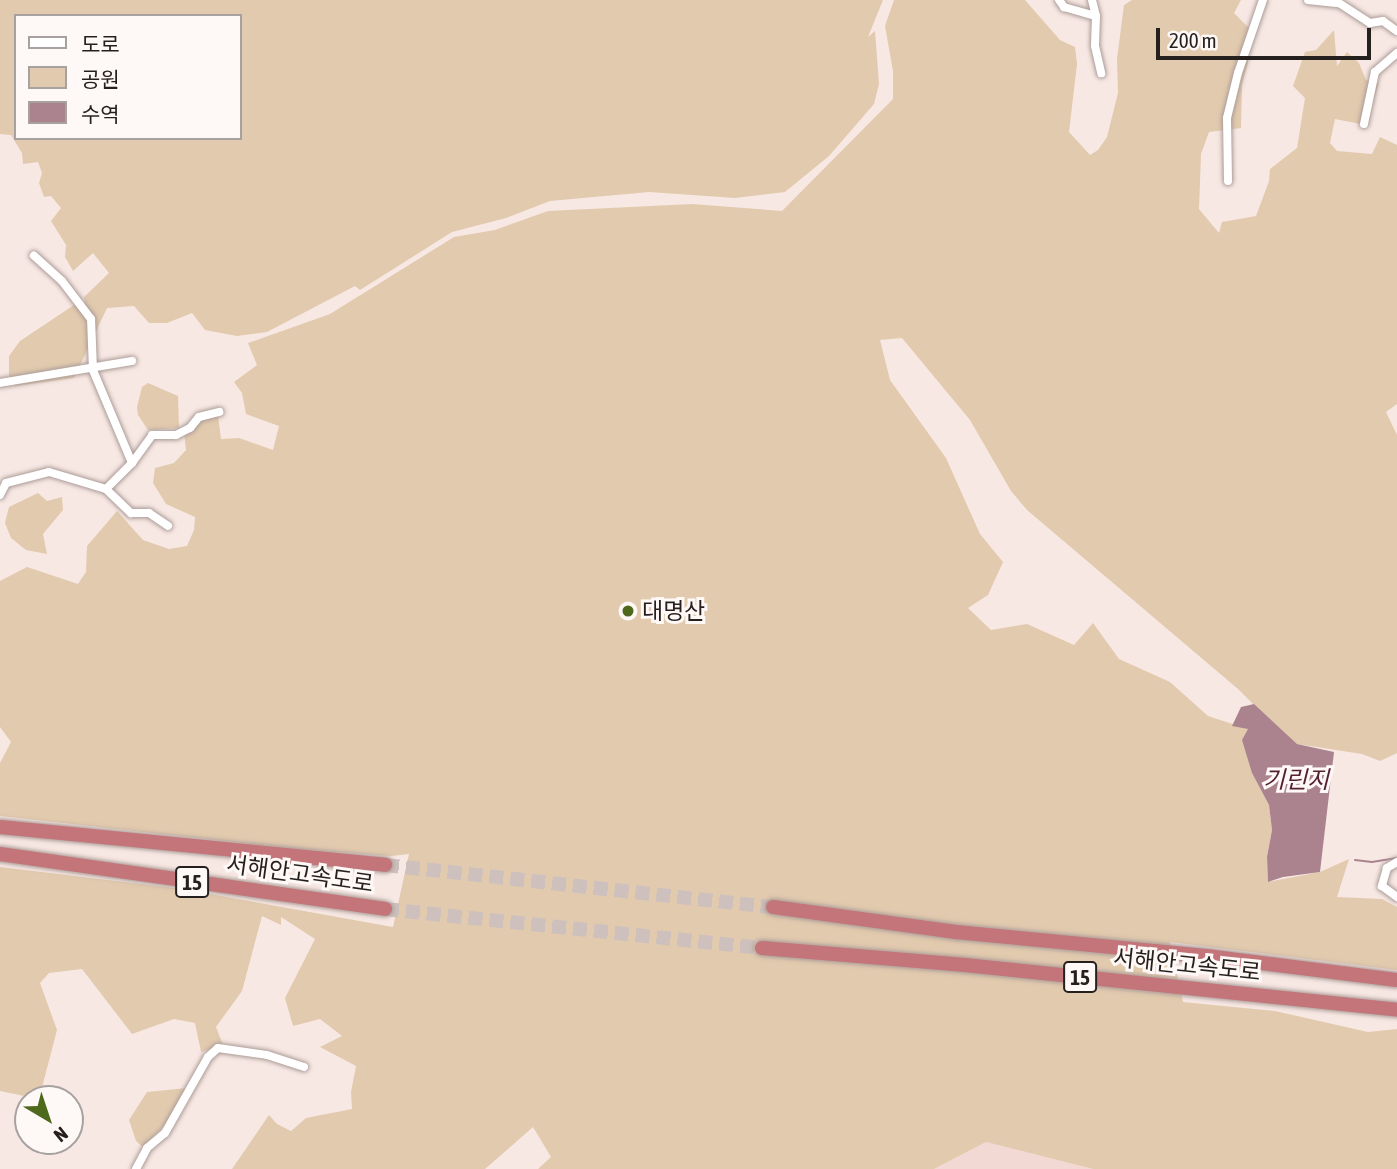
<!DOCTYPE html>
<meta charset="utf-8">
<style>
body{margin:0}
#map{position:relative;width:1397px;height:1169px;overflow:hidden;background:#f8e8e4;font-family:"Asap Condensed","Noto Sans KR",sans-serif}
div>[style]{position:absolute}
.built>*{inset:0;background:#f2d9d3}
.green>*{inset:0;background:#e2caae}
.water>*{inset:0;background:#ab838f}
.stream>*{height:2px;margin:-1px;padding:0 1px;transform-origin:1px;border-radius:1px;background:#ab838f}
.motorway-tunnel>*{height:14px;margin-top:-7px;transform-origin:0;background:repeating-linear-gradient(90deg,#cec0bc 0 14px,transparent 0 21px)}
.roads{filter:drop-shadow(0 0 2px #ab9c98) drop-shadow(0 0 2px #ab9c98)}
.minor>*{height:8px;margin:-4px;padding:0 4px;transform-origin:4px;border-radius:4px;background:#fff}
.motorway>*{height:14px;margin:-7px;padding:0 7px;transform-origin:7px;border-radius:7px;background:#c47579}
.dots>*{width:19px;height:19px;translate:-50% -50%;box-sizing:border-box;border:4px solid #fef8f6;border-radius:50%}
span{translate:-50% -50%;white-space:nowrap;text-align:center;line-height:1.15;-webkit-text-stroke:6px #fef8f6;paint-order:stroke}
.shield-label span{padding:2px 5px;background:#fef8f6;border:2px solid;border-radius:5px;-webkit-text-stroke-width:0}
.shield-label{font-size:21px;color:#251f1e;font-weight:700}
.poi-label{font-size:23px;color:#251f1e}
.left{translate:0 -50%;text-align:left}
.street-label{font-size:23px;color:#251f1e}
.water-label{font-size:24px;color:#552034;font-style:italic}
.legend{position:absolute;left:14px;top:14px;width:228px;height:126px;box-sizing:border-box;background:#fef8f6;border:2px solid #a7a1a0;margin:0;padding:9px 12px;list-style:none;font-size:21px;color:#251f1e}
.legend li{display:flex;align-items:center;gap:14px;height:35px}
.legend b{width:35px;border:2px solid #a7a1a0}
.north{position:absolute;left:14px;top:1085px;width:70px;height:70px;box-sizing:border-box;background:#fef8f6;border:2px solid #a7a1a0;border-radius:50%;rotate:141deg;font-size:19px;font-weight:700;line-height:28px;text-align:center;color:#251f1e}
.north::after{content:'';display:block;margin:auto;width:24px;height:32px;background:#4e691b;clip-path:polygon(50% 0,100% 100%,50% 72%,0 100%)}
.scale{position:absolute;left:1156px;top:28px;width:215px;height:32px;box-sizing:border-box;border:4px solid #251f1e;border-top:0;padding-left:9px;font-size:21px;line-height:24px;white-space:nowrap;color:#251f1e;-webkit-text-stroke:5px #fef8f6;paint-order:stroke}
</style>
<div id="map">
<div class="built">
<i style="clip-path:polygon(986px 1142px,1093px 1169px,934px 1169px)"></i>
</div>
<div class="green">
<i style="clip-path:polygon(evenodd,0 0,883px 0,868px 37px,875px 31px,879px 84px,874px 104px,829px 156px,785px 192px,735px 198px,649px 192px,550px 201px,506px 218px,452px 232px,360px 290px,355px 286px,267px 332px,237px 336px,205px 330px,192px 313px,167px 323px,149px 323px,134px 306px,107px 308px,74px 378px,15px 386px,9px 375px,9px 356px,20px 341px,74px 305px,85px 304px,84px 297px,109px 273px,93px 253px,73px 271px,65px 257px,66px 245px,51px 221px,61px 208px,51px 196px,44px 197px,39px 183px,42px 173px,38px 162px,23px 164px,22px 153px,11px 135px,0 134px,0 0,16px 16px,240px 16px,240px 138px,16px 138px,16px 16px)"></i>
<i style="clip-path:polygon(894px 0,1025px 0,1060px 40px,1075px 47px,1077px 64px,1069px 132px,1090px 155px,1098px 150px,1107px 137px,1118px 93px,1117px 59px,1124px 5px,1132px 0,1241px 0,1234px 13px,1249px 28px,1248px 63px,1242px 85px,1241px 128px,1209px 132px,1201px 154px,1199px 209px,1219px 233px,1222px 222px,1256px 216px,1269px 181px,1270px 169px,1297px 148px,1305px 98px,1293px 86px,1305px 52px,1316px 50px,1334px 30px,1337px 66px,1347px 52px,1359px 63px,1366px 80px,1379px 83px,1366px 125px,1335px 119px,1330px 143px,1337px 151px,1372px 154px,1380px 137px,1397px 145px,1397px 404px,1386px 412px,1397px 435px,1397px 753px,1380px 761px,1362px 754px,1297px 744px,1284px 735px,1238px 689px,1027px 510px,1011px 491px,970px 420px,902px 338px,880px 340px,890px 380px,946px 458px,980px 534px,1003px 562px,988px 595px,968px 608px,991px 630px,1027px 624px,1074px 645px,1093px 623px,1119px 659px,1170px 682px,1208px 716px,1248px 729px,1252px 773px,1269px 805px,1272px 830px,1267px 857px,1268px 882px,1320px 872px,1349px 859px,1337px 897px,1382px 899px,1397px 907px,1397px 970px,1170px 942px,1183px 1002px,1275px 1011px,1368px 1032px,1397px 1029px,1397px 1169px,1093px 1169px,986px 1142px,934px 1169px,538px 1169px,551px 1157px,533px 1127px,485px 1169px,232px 1169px,269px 1115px,277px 1124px,291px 1131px,306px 1118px,352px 1109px,351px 1092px,356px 1066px,320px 1047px,342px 1036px,320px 1019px,293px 1026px,285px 998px,315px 939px,281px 917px,281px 925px,262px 916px,242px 991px,216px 1027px,223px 1045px,201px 1052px,195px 1023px,174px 1019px,132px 1034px,82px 969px,49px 973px,40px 983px,57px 1030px,39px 1099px,0 1091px,0 867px,182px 889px,393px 927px,409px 854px,391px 856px,297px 849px,0 816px,0 763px,11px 742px,0 727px,0 581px,27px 567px,78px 584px,86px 572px,87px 546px,117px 511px,143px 540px,169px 549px,187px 546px,194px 530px,195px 517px,166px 504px,153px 483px,155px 468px,174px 463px,186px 450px,184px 432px,200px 421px,218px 416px,221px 439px,239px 438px,273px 450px,279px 426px,246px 414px,242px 393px,234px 382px,257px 365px,248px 343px,330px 314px,454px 237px,495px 230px,548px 211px,692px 204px,782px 211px,893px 99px,893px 71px,885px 26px)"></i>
<i style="clip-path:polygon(148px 383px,178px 396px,179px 428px,148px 430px,138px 415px,137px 407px,142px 387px)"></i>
<i style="clip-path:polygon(38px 493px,47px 501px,62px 497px,63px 510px,43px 534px,47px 554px,26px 550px,11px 538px,5px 523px,9px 507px)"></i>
<i style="clip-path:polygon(187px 1088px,166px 1124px,143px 1147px,136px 1141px,129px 1120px,147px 1092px)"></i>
</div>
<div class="water">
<i style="clip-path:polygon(1254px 704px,1297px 744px,1334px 752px,1320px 872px,1283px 877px,1268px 882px,1267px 857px,1272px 830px,1269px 805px,1252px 773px,1242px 740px,1248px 729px,1232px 726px,1241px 707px)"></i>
</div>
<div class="stream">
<i style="left:1355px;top:860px;width:17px;rotate:7deg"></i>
<i style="left:1372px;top:862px;width:25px;rotate:-9deg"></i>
</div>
<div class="motorway-tunnel">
<i style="left:385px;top:865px;width:390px;rotate:6.2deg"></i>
<i style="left:385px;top:909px;width:379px;rotate:5.9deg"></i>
</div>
<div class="roads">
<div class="minor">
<i style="left:1059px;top:0;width:9px;rotate:54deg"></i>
<i style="left:1064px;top:7px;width:33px;rotate:16deg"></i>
<i style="left:1092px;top:0;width:16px;rotate:76deg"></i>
<i style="left:1096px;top:16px;width:30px;rotate:92deg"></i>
<i style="left:1095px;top:46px;width:28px;rotate:77deg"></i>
<i style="left:1308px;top:0;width:31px;rotate:6deg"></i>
<i style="left:1339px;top:3px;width:37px;rotate:33deg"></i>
<i style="left:1370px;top:23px;width:13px;rotate:-9deg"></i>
<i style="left:1383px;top:21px;width:17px;rotate:36deg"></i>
<i style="left:1364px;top:124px;width:53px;rotate:-78.1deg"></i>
<i style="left:1375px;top:72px;width:29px;rotate:-41deg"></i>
<i style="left:1228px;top:181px;width:63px;rotate:-90.9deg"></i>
<i style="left:1227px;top:118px;width:46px;rotate:-76.3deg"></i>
<i style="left:1238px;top:73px;width:77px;rotate:-71.1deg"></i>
<i style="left:0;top:383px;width:134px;rotate:-9.5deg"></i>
<i style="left:132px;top:463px;width:34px;rotate:-54deg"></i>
<i style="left:152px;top:435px;width:24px"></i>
<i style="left:176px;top:435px;width:16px;rotate:-27deg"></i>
<i style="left:190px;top:428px;width:14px;rotate:-51deg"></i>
<i style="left:199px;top:417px;width:21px;rotate:-14deg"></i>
<i style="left:106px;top:489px;width:35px;rotate:44deg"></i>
<i style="left:131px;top:513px;width:18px"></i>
<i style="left:149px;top:513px;width:23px;rotate:34deg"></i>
<i style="left:0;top:495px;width:13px;rotate:-63deg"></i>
<i style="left:6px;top:483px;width:44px;rotate:-14.3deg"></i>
<i style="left:49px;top:472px;width:59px;rotate:16.6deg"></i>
<i style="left:106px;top:489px;width:37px;rotate:-45deg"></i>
<i style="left:132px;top:463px;width:101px;rotate:-112.8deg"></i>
<i style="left:93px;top:370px;width:51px;rotate:-92.2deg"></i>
<i style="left:91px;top:319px;width:48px;rotate:-127.3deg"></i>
<i style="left:62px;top:281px;width:38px;rotate:-138deg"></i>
<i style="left:1397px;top:862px;width:12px;rotate:149deg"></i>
<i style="left:1387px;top:868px;width:19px;rotate:106deg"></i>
<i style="left:1382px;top:886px;width:19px;rotate:36deg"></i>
<i style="left:136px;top:1169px;width:24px;rotate:-62deg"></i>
<i style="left:147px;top:1148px;width:23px;rotate:-40deg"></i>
<i style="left:165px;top:1133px;width:87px;rotate:-60.5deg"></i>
<i style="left:208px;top:1057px;width:13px;rotate:-42deg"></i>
<i style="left:218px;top:1048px;width:49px;rotate:8.1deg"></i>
<i style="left:267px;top:1055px;width:39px;rotate:18deg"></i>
</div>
<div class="motorway">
<i style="left:0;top:827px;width:387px;rotate:5.6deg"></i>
<i style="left:0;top:854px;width:389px;rotate:8.1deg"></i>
<i style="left:773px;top:907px;width:185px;rotate:7.8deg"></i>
<i style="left:956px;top:932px;width:259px;rotate:5.5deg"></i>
<i style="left:1214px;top:957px;width:184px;rotate:7.2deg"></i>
<i style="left:762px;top:948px;width:204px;rotate:4.8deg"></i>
<i style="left:965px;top:965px;width:434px;rotate:5.9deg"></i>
</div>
</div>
<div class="dots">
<i style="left:628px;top:611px;background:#4e691b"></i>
</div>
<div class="shield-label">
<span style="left:192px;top:882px">15</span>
<span style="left:1080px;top:977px">15</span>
</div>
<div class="poi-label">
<span class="left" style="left:642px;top:611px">대명산</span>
</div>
<div class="street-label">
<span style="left:300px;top:874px;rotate:8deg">서해안고속도로</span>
<span style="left:1187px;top:965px;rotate:6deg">서해안고속도로</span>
</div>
<div class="water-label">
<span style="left:1296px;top:780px">기린지</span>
</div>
<ul class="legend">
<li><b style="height:9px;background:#fff"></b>도로</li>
<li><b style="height:19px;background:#e2caae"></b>공원</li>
<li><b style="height:19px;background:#ab838f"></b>수역</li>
</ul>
<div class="north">N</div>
<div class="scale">200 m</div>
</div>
